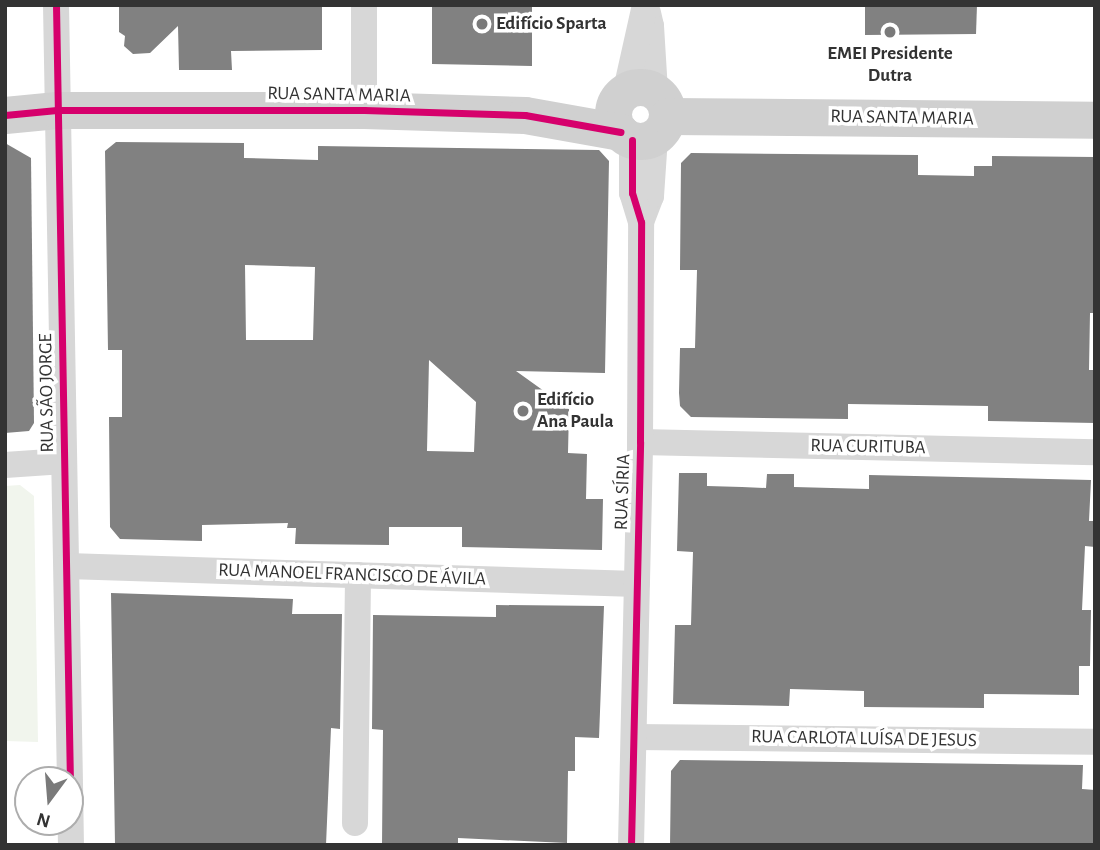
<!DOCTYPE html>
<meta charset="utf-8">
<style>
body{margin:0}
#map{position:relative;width:1100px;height:850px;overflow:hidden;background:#fff;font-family:"Alegreya Sans",sans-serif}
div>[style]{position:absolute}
.green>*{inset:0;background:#f1f5ed}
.building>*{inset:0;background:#818181}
.street>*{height:26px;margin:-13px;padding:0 13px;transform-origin:13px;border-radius:13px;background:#d7d7d7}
.secondary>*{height:37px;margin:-18.5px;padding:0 18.5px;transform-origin:18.5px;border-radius:18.5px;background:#d0d0d0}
.secondary>.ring{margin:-18.5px;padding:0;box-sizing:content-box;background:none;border:37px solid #d0d0d0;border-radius:50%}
.cycleway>*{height:7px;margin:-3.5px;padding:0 3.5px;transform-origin:3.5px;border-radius:3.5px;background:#d6006c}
.dots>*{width:19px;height:19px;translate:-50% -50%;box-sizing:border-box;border:4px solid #fff;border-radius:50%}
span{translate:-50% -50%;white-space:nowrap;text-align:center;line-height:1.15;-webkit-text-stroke:7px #fff;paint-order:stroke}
.poi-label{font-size:19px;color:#333;font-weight:700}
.left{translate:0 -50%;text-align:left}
.street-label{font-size:19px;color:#333}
.frame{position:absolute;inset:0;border:7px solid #333;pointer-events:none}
.north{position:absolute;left:14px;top:766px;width:70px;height:70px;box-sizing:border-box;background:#fff;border:2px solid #adadad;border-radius:50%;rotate:196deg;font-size:19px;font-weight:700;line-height:28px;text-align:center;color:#333}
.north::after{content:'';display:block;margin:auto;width:24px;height:32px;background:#7a7a7a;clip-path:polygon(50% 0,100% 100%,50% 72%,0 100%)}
</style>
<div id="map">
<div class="green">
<i style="clip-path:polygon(20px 485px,34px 496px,38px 742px,5px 741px,5px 486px)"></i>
</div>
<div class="building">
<i style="clip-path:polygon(119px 5px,322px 5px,322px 50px,231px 51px,232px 70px,179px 70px,178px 26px,150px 53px,133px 54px,124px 46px,125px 36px,119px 32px)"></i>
<i style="clip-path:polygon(432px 5px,532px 5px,532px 66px,432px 64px)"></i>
<i style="clip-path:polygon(865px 5px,977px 5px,976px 34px,865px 35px)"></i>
<i style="clip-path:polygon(evenodd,116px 142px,244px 143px,244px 158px,318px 160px,318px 146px,599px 150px,609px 161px,605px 373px,516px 371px,569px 409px,568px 453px,587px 454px,586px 499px,603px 499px,602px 550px,462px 547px,462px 527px,389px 527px,389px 545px,295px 544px,296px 528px,287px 528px,288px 523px,202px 525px,202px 541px,120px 539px,110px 527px,109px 417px,122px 417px,122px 350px,108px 350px,105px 151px,116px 142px,245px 265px,315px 267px,313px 340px,246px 340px,245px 265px,116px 142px,429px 360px,476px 402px,474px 452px,427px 451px,429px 360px)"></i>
<i style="clip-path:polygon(5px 143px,31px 158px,34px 423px,29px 431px,5px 433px)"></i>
<i style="clip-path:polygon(691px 153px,918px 155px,918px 175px,974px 176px,974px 166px,992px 166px,992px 156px,1095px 157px,1095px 313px,1090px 313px,1089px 370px,1095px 370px,1095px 423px,988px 421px,988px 406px,848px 404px,848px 419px,691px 417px,680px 406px,679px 393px,680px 348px,695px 348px,697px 270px,680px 270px,681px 163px)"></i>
<i style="clip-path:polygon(679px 473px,707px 473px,707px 486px,742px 487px,766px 488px,767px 474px,794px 474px,794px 487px,869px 489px,869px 475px,1091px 480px,1089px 521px,1095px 521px,1095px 547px,1085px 546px,1082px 610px,1091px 610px,1090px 666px,1079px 666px,1079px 695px,984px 694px,984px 708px,864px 707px,864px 691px,790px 689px,789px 706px,673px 704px,675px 625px,691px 625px,692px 588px,693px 552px,677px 551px)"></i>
<i style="clip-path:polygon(111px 593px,293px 599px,292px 614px,342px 614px,340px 729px,331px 728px,326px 845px,115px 845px)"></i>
<i style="clip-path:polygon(496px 605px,604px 606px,599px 738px,575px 737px,575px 771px,568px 771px,567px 843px,458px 838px,458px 845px,382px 845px,383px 730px,372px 729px,373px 615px,496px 617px)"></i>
<i style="clip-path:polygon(680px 760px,1083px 765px,1082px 789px,1095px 790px,1095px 845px,670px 845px,671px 771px)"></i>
</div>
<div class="street">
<i style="left:56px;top:5px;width:775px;rotate:88.97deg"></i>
<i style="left:364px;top:5px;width:105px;rotate:90deg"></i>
<i style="left:648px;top:13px;width:13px;rotate:77deg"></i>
<i style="left:651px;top:26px;width:65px;rotate:86.5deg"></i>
<i style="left:626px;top:90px;width:87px;rotate:-77.4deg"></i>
<i style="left:641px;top:222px;width:28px;rotate:-69deg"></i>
<i style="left:651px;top:196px;width:59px;rotate:-86.1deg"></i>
<i style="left:640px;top:442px;width:455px;rotate:1.3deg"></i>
<i style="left:5px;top:465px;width:59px;rotate:-3.9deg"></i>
<i style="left:67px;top:566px;width:570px;rotate:1.81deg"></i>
<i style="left:634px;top:737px;width:461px;rotate:0.6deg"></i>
<i style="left:70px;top:784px;width:61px;rotate:89.1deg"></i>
<i style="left:355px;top:823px;width:248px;rotate:-89.3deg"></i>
<i style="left:631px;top:845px;width:403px;rotate:-88.7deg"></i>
<i style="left:640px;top:442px;width:220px;rotate:-89.7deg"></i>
<i style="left:641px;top:222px;width:30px;rotate:-107deg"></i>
<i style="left:632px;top:193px;width:53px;rotate:-90deg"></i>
</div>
<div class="secondary">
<i class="ring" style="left:613px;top:87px;width:17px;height:17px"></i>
<i style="left:5px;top:115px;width:52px;rotate:-5.5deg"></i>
<i style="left:57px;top:110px;width:307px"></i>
<i style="left:364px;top:110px;width:161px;rotate:1.8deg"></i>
<i style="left:525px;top:115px;width:97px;rotate:10.1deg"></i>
<i style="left:668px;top:116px;width:427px;rotate:0.5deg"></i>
</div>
<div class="cycleway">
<i style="left:56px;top:5px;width:775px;rotate:88.97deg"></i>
<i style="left:5px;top:115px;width:52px;rotate:-5.5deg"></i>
<i style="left:57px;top:110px;width:307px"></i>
<i style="left:364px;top:110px;width:161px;rotate:1.8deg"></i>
<i style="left:525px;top:115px;width:97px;rotate:10.1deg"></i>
<i style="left:631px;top:845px;width:403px;rotate:-88.7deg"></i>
<i style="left:640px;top:442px;width:220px;rotate:-89.7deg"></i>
<i style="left:641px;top:222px;width:30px;rotate:-107deg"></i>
<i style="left:632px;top:193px;width:53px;rotate:-90deg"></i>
</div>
<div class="dots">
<i style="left:482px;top:24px;background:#7a7a7a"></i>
<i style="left:890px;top:32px;background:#7a7a7a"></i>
<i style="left:523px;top:411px;background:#7a7a7a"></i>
</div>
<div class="poi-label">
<span class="left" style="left:496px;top:24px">Edifício Sparta</span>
<span style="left:890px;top:65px">EMEI Presidente<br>Dutra</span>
<span class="left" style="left:537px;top:411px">Edifício<br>Ana Paula</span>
</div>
<div class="street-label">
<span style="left:339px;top:95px;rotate:1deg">RUA SANTA MARIA</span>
<span style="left:902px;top:118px;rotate:1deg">RUA SANTA MARIA</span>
<span style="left:47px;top:393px;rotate:-91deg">RUA SÃO JORGE</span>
<span style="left:868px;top:447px;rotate:1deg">RUA CURITUBA</span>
<span style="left:623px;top:492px;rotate:-88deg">RUA SÍRIA</span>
<span style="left:352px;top:575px;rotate:2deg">RUA MANOEL FRANCISCO DE ÁVILA</span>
<span style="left:864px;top:739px;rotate:1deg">RUA CARLOTA LUÍSA DE JESUS</span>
</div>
<div class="frame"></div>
<div class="north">N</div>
</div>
